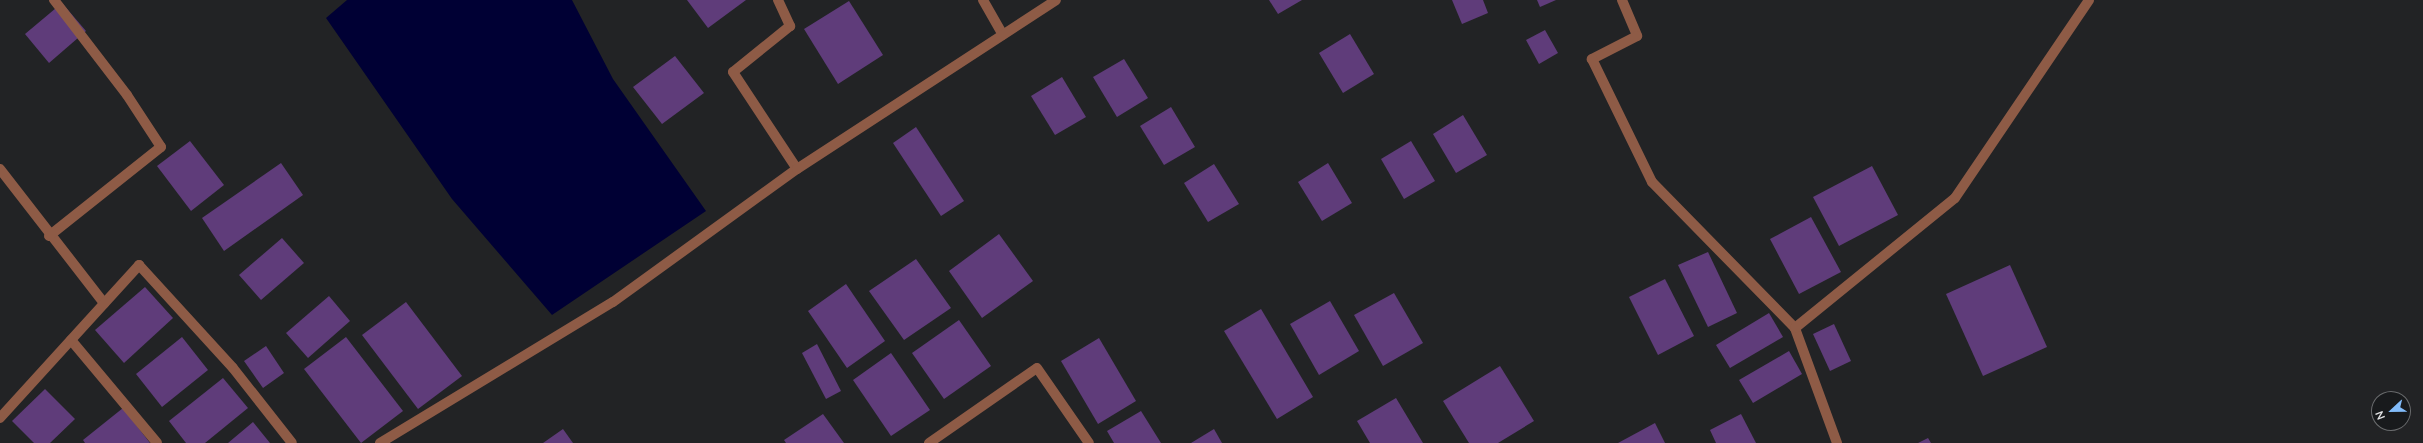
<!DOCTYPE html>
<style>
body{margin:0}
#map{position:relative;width:2423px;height:443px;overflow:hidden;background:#222325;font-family:"Nunito Sans",sans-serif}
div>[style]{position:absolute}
.water>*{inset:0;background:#000034}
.building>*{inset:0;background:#5f3c7a}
.minor>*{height:10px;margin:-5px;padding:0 5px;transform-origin:5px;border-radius:5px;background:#8e5b46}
span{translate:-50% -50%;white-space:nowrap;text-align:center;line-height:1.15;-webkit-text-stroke:3px #181a1c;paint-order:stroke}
.north{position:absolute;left:2371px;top:391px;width:40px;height:40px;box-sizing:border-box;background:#181a1c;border:1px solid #696b6d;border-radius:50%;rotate:248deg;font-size:11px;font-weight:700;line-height:16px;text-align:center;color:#e3e4e6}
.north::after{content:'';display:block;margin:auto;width:14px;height:18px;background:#82bcfa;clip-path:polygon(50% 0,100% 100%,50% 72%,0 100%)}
</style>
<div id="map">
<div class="water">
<i style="clip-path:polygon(347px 0,572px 0,613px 79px,706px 211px,552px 315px,452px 199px,326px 18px)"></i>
</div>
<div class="building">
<i style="clip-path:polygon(687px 0,746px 0,708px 28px)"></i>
<i style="clip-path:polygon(1269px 0,1302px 0,1278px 14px)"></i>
<i style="clip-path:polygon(1452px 0,1483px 0,1488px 13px,1462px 24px)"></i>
<i style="clip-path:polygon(1537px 0,1556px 0,1540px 7px)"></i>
<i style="clip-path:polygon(849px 1px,883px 55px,838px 84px,804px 29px)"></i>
<i style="clip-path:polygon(62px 3px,86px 31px,49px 63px,25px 34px)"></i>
<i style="clip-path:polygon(1545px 30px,1558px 53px,1539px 64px,1526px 40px)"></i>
<i style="clip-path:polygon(1350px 34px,1374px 74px,1343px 93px,1319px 53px)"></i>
<i style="clip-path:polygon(675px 56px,704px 93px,662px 124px,633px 87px)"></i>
<i style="clip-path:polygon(1124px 59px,1148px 98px,1117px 117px,1093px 77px)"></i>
<i style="clip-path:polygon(1062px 77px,1086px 117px,1055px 135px,1031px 96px)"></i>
<i style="clip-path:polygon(1171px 107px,1195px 147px,1164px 165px,1140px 126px)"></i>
<i style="clip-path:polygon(1463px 115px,1487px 155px,1456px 173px,1433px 134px)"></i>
<i style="clip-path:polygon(916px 127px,964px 201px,941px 216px,893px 143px)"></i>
<i style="clip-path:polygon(190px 141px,224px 185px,191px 211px,157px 166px)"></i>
<i style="clip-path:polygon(1411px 141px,1435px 181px,1404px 199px,1381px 159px)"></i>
<i style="clip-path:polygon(281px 163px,303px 195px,224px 251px,202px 218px)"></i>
<i style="clip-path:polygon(1328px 163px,1352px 203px,1322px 221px,1298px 182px)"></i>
<i style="clip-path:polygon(1214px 164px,1239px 204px,1208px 222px,1184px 183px)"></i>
<i style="clip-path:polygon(1872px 166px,1898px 215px,1839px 246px,1813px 197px)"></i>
<i style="clip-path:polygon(1811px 217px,1841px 272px,1799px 294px,1770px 239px)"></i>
<i style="clip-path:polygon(999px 234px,1033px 281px,982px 318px,949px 271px)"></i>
<i style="clip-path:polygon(282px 238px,304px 263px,261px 300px,239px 275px)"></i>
<i style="clip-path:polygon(1708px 252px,1737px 313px,1708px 327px,1678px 265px)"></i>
<i style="clip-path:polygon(916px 259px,951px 308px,904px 340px,869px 291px)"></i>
<i style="clip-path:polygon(2010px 265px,2047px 347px,1983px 376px,1946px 294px)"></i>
<i style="clip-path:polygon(1665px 279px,1694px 336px,1658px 355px,1629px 297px)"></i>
<i style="clip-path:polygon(846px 284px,885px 341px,847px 368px,808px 311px)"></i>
<i style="clip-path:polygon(145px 287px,173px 318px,124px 363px,95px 330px)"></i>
<i style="clip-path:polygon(1394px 293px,1423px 343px,1383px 366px,1354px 315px)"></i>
<i style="clip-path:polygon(329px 296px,350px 321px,308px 358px,286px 333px)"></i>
<i style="clip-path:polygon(1330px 301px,1359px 351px,1319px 375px,1290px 324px)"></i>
<i style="clip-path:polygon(406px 302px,462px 376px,418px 409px,362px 335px)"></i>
<i style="clip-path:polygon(1261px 309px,1313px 397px,1277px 419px,1224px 331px)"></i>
<i style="clip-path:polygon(1769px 313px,1783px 337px,1730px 368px,1716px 345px)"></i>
<i style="clip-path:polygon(959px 320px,991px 366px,944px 399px,912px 353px)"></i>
<i style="clip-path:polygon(1834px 324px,1851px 361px,1830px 371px,1813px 334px)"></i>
<i style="clip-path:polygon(182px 337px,208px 370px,162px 407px,136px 374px)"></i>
<i style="clip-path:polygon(346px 337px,403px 411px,361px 443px,304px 369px)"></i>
<i style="clip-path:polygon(1099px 338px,1136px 401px,1098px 424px,1061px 361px)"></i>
<i style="clip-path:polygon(817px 344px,841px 391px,826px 399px,802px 353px)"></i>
<i style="clip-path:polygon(266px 346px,284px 373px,263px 388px,244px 361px)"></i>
<i style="clip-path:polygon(1789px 351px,1802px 374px,1753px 403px,1739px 380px)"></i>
<i style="clip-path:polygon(891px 353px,930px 410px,891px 436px,853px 380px)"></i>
<i style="clip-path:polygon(1500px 366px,1534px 421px,1498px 443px,1469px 443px,1443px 401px)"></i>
<i style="clip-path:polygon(223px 378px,248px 408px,205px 443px,186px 443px,169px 421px)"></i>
<i style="clip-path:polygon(45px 389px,75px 419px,50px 443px,34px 443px,12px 421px)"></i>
<i style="clip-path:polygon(1396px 398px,1423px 443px,1370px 443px,1357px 421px)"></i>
<i style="clip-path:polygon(123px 408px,150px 443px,85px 443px,83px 440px)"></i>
<i style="clip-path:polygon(1141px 411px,1161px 443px,1114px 443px,1107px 431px)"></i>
<i style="clip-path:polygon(823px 414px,844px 443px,786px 443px,784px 440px)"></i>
<i style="clip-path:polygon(1741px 414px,1756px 443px,1716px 443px,1710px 430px)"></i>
<i style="clip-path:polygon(253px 422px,270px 443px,228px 443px)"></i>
<i style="clip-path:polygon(1655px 423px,1665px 443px,1618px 443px)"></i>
<i style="clip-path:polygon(563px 429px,573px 443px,543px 443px)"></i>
<i style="clip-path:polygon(1214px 429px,1222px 443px,1191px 443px)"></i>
<i style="clip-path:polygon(1928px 438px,1931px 443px,1918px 443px)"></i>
</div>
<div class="minor">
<i style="left:778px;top:0;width:29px;rotate:65deg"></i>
<i style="left:790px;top:26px;width:73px;rotate:141.1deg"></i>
<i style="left:733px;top:72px;width:116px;rotate:56.6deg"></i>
<i style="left:983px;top:0;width:40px;rotate:60.3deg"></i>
<i style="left:1622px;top:0;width:39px;rotate:67deg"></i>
<i style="left:1637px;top:36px;width:51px;rotate:152.9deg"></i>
<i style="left:1592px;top:59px;width:137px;rotate:64deg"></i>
<i style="left:1652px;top:182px;width:204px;rotate:45.6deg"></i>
<i style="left:0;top:169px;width:170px;rotate:52.2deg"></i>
<i style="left:49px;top:236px;width:143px;rotate:-38.5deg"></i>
<i style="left:161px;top:147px;width:62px;rotate:-123.2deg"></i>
<i style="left:127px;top:95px;width:120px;rotate:-127.5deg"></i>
<i style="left:71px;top:340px;width:134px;rotate:50.1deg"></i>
<i style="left:0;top:418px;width:207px;rotate:-47.7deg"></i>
<i style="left:139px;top:265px;width:139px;rotate:47.6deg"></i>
<i style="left:233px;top:368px;width:95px;rotate:51.8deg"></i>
<i style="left:380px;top:443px;width:272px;rotate:-31.2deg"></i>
<i style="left:613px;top:302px;width:227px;rotate:-35.9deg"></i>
<i style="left:797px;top:169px;width:309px;rotate:-33.1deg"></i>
<i style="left:929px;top:443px;width:131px;rotate:-34.8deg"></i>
<i style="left:1037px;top:368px;width:91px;rotate:55.3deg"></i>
<i style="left:1837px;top:443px;width:122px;rotate:-110.1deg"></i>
<i style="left:1795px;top:328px;width:206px;rotate:-39.1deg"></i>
<i style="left:1955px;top:198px;width:239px;rotate:-55.9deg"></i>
</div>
<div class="north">N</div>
</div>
